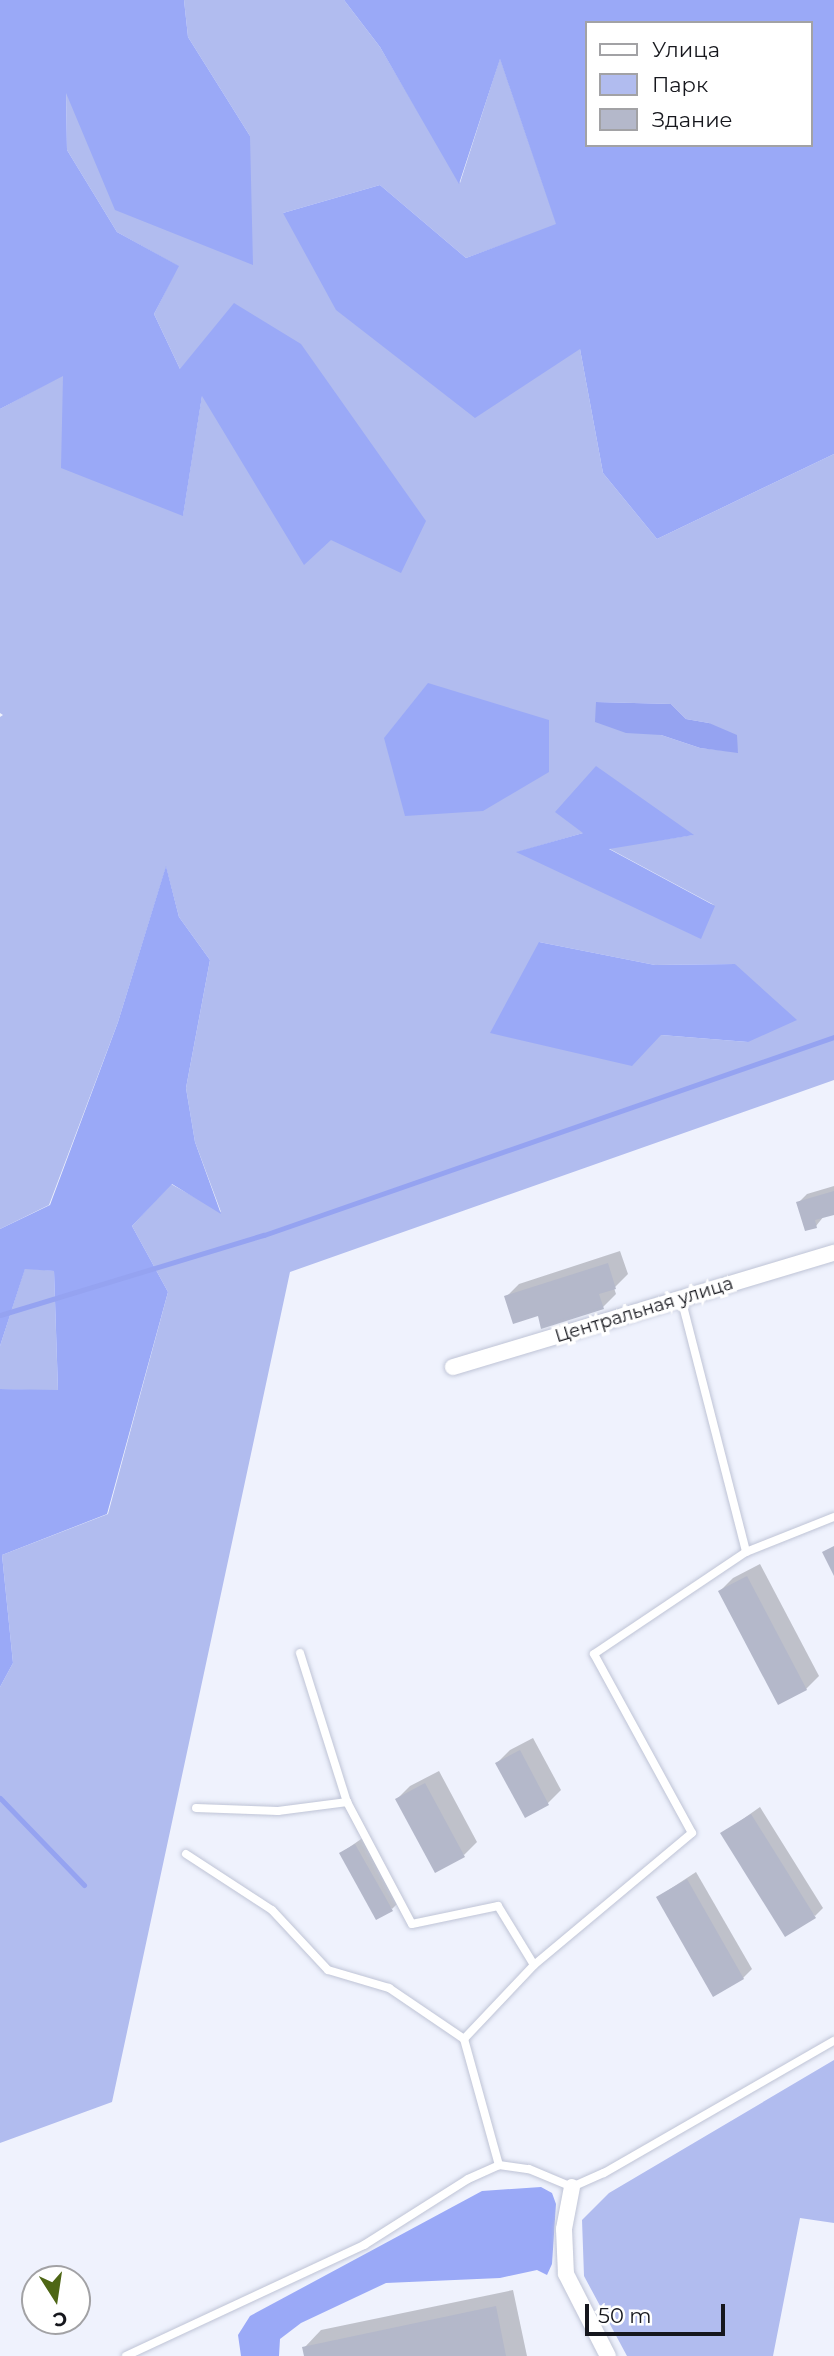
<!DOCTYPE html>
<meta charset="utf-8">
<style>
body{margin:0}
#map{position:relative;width:834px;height:2356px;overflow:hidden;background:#eff2fd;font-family:Montserrat,sans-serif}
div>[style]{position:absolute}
.green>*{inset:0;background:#b1bcef}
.forest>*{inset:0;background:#9aa9f7}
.water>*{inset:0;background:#95a3f1}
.shadow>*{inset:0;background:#0003}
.stream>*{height:5px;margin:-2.5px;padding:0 2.5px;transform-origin:2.5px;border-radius:2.5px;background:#95a3f1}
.building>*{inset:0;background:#b4b8ca}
.roads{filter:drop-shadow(0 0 2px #bfc4d6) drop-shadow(0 0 2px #bfc4d6)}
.service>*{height:8px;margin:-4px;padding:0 4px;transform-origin:4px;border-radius:4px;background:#fff}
.minor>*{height:16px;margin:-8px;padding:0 8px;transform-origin:8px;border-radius:8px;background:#fff}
span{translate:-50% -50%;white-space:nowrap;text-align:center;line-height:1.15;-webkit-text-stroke:7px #fff;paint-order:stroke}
.street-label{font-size:18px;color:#16171d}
.legend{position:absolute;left:585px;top:21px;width:228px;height:126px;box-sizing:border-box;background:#fff;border:2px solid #a2a2a5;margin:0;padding:9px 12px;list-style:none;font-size:21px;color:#16171d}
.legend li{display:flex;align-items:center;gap:14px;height:35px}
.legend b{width:35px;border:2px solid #a2a2a5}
.north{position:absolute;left:21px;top:2265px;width:70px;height:70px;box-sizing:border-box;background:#fff;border:2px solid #a2a2a5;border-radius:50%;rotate:168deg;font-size:19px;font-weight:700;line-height:28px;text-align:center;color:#16171d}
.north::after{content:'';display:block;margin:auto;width:24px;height:32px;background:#4e6615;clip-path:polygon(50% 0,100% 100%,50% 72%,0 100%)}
.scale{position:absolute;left:585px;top:2304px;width:140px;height:32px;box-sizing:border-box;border:4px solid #16171d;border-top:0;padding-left:9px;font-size:21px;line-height:24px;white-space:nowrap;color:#16171d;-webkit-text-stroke:5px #fff;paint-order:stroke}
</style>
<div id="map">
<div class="green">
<i style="clip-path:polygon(evenodd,184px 0,344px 0,380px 47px,460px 183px,500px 58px,557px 225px,466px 258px,380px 185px,283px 213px,580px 349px,603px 473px,657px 539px,834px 454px,834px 1080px,290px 1272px,112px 2102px,0 2143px,0 1687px,13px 1663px,2px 1555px,108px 1514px,168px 1292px,132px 1226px,171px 1184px,221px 1212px,195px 1142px,186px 1088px,210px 960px,179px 917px,166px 867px,118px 1022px,49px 1205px,0 1229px,0 717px,3px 715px,0 713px,0 409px,63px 375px,183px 515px,202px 395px,331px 540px,180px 369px,154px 314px,178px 266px,117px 232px,67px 150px,66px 91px,250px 136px,188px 37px,184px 0,596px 702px,671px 704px,686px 719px,709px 723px,738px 752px,700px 748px,661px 735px,596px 702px,184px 0,583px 833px,693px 835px,608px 848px,714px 905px,518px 852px,583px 833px,184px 0,539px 942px,655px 965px,735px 964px,748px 1042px,661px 1035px,539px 942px)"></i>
<i style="clip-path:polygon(25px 1268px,54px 1271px,58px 1391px,0 1389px,0 1346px)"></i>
<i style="clip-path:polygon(834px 2060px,834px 2223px,800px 2218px,773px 2356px,627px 2356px,584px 2276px,582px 2220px,609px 2193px)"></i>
</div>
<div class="forest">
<i style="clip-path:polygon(0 0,184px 0,188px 37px,250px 136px,253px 265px,115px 210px,66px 93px,67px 150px,117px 232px,179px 266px,154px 314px,180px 369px,234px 303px,301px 344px,426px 521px,401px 573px,331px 540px,304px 565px,202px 396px,183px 516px,61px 468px,63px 376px,0 409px)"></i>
<i style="clip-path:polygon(evenodd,344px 0,834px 0,834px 454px,657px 539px,603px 473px,580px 349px,475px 418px,336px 310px,283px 213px,380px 185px,466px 258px,556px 224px,500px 59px,459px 184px,380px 47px,344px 0,587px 23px,811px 23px,811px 145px,587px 145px,587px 23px)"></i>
<i style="clip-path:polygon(428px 683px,549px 720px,549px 772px,483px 811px,405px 816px,384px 738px)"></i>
<i style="clip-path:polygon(596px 766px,694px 835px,609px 849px,715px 906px,701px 939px,516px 852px,583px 833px,555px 812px)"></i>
<i style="clip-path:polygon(166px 866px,179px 917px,210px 960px,186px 1088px,195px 1142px,221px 1214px,172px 1184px,132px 1226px,168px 1292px,107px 1514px,2px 1555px,13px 1663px,0 1687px,0 1389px,58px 1390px,54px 1271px,25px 1269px,0 1346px,0 1229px,50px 1205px,118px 1022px)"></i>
<i style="clip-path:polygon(539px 942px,655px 965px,735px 964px,797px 1020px,748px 1042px,661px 1035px,632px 1066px,490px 1033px)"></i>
<i style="clip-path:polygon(541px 2187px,552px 2193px,556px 2204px,552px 2264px,547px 2275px,537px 2270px,500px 2278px,386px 2283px,301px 2323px,280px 2339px,279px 2356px,241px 2356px,238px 2335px,250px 2316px,482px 2191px)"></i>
</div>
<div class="water">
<i style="clip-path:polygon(596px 702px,671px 704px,686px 719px,709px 723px,737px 735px,738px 753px,700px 748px,661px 735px,626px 733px,595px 722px)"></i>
</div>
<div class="shadow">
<i style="clip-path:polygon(834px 1186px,834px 1213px,824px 1216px,816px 1226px,798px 1203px,807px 1194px)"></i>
<i style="clip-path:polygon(620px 1251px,628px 1274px,614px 1288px,616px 1294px,603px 1307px,539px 1314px,506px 1297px,519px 1284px)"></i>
<i style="clip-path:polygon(760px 1564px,819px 1676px,806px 1689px,720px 1591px,733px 1578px)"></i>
<i style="clip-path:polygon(533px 1738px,561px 1790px,548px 1803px,525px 1816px,497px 1763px,510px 1750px)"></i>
<i style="clip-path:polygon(439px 1771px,477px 1842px,464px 1855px,397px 1799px,410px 1786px)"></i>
<i style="clip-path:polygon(760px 1807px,823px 1908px,815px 1916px,723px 1833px)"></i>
<i style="clip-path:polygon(364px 1837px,400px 1901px,392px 1909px,341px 1853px)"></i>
<i style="clip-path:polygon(696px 1872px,752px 1969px,743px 1978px,658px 1897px)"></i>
<i style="clip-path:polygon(513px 2290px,527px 2356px,306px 2356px,304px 2348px,321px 2330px)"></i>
</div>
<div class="stream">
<i style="left:0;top:1315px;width:276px;rotate:-16.9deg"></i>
<i style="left:264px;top:1235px;width:603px;rotate:-19.16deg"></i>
<i style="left:0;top:1798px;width:121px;rotate:46deg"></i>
</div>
<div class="building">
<i style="clip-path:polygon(834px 1191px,834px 1215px,815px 1220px,817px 1228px,805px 1231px,796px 1202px)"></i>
<i style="clip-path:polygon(608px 1263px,616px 1289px,599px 1294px,604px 1309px,541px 1329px,538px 1316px,513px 1324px,504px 1296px)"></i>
<i style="clip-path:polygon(834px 1546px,834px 1576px,822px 1552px)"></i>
<i style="clip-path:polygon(747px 1576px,807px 1690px,778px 1705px,718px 1591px)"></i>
<i style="clip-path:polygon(520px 1750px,549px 1805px,525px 1818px,495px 1763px)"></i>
<i style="clip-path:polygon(425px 1783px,465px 1857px,435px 1873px,395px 1799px)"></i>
<i style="clip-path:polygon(751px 1814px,816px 1918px,785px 1937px,720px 1833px)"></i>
<i style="clip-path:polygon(355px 1844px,393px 1911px,376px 1920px,339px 1853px)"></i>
<i style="clip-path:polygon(687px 1879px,744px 1979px,713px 1997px,656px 1897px)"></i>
<i style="clip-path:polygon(496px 2306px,506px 2356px,304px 2356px,302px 2347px)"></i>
</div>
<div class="roads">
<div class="service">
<i style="left:681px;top:1298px;width:262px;rotate:75.6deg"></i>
<i style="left:746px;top:1552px;width:95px;rotate:-21.7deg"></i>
<i style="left:300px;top:1653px;width:156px;rotate:72.5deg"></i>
<i style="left:347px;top:1802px;width:138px;rotate:62deg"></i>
<i style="left:412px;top:1924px;width:88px;rotate:-11.8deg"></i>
<i style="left:498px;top:1906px;width:69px;rotate:58.6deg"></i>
<i style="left:534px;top:1965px;width:102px;rotate:133.4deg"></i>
<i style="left:464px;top:2039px;width:131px;rotate:74.5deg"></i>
<i style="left:196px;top:1808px;width:82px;rotate:2.1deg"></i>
<i style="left:278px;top:1811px;width:70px;rotate:-7.4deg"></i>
<i style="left:186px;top:1854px;width:103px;rotate:33.1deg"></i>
<i style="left:272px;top:1910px;width:82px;rotate:47deg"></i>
<i style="left:328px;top:1970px;width:64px;rotate:16.4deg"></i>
<i style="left:389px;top:1988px;width:91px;rotate:34.2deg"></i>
<i style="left:534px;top:1965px;width:206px;rotate:-39.9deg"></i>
<i style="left:692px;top:1833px;width:204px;rotate:-118.7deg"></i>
<i style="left:594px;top:1654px;width:183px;rotate:-33.9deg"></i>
<i style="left:126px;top:2356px;width:263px;rotate:-25deg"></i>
<i style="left:364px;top:2245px;width:123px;rotate:-32.4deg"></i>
<i style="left:468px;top:2179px;width:34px;rotate:-24deg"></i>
<i style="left:499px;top:2165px;width:30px;rotate:8deg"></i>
<i style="left:529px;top:2169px;width:47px;rotate:22.7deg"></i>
<i style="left:572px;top:2187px;width:35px;rotate:-24deg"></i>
<i style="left:604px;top:2173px;width:265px;rotate:-29.9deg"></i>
</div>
<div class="minor">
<i style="left:453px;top:1367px;width:398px;rotate:-16.7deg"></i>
<i style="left:572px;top:2187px;width:43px;rotate:100.8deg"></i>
<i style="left:564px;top:2229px;width:45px;rotate:87.5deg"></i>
<i style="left:566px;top:2274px;width:92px;rotate:62.9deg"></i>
</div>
</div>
<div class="street-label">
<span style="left:644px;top:1310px;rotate:-17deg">Центральная улица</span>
</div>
<ul class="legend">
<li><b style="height:9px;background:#fff"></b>Улица</li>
<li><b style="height:19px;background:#b1bcef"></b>Парк</li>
<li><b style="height:19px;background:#b4b8ca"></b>Здание</li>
</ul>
<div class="north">С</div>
<div class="scale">50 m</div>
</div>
